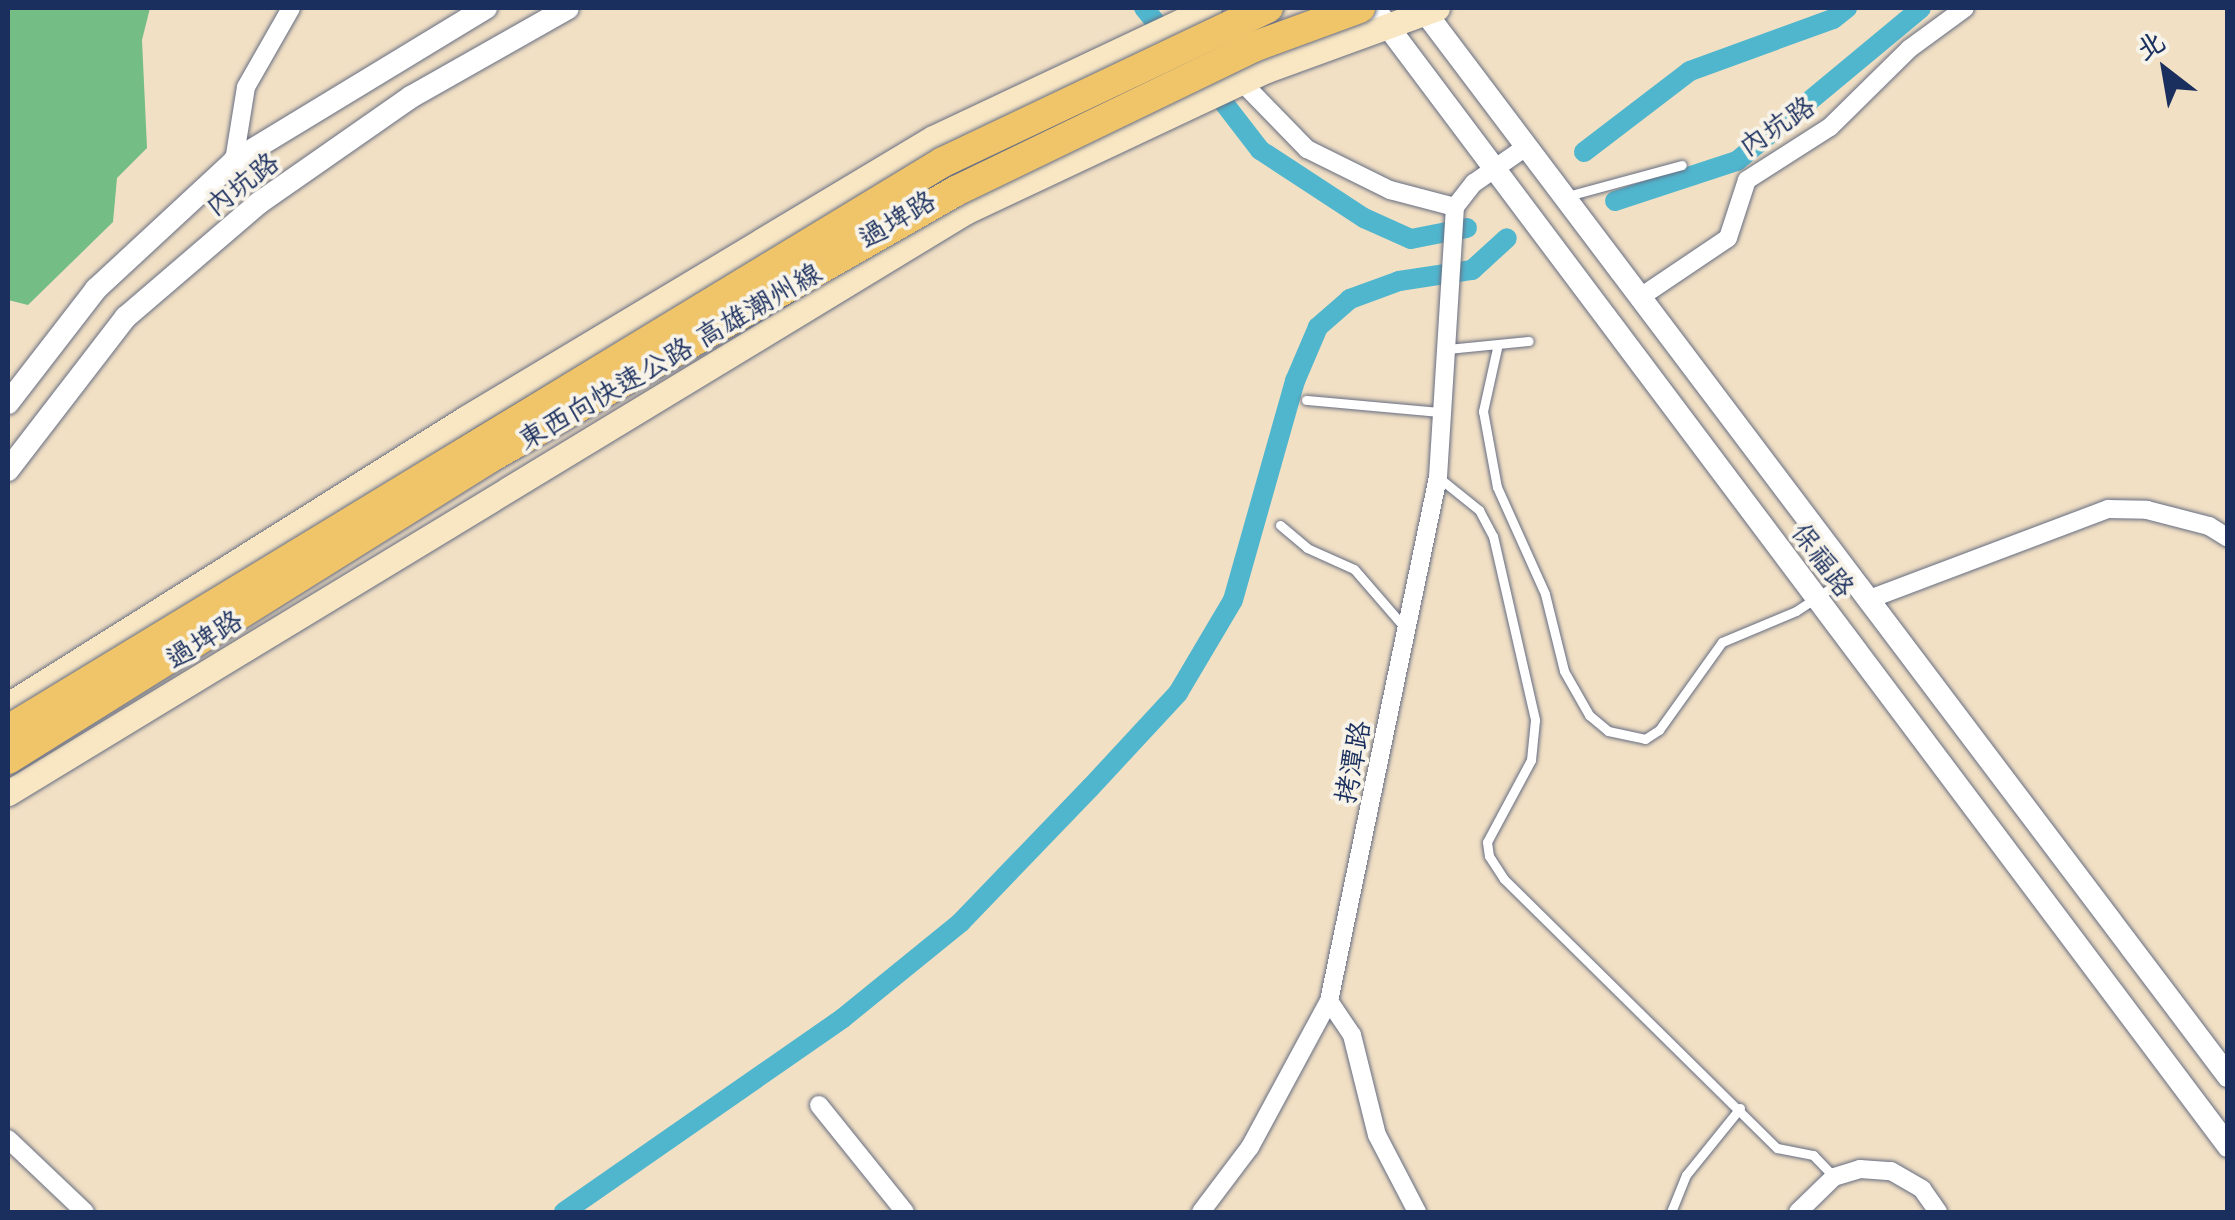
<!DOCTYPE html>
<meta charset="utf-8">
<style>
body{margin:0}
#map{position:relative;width:2235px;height:1220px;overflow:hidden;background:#f2e0c4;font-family:Mali,"LXGW WenKai TC",sans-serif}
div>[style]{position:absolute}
.forest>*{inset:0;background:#74bd84}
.canal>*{height:20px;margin:-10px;padding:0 10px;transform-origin:10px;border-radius:10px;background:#50b6ce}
.roads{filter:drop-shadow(0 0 2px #666d82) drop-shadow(0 0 2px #666d82)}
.service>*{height:9px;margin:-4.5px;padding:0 4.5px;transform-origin:4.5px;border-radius:4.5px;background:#fff}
.minor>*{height:18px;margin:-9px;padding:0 9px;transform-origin:9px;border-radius:9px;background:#fff}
.tertiary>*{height:22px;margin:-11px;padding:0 11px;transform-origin:11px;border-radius:11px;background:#fff}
.secondary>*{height:25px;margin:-12.5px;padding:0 12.5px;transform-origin:12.5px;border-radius:12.5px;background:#f9e7c3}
.bridges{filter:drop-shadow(0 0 2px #666d82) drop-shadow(0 0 2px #666d82)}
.trunk-bridge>*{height:30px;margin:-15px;padding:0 15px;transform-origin:15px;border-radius:15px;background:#f0c469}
span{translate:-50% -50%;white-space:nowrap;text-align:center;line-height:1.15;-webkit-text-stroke:8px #f7f3e8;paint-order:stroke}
.street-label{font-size:28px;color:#1b2f5e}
.frame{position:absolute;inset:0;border:10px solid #1b2f5e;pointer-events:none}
.north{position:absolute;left:2115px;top:20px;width:100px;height:100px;-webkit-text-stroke:8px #f7f3e8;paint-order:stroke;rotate:329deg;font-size:28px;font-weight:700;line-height:40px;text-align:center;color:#1b2f5e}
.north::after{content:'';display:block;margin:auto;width:35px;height:45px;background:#1b2f5e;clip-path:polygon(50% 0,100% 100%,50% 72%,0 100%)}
</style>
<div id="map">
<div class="forest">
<i style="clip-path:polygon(8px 8px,150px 8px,142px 40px,147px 148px,117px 178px,113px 222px,28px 305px,8px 300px)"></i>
</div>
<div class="canal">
<i style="left:1144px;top:8px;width:43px;rotate:50.7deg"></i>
<i style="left:1210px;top:85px;width:82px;rotate:52.4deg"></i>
<i style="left:1260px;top:150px;width:124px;rotate:33.2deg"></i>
<i style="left:1364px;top:218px;width:51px;rotate:24.1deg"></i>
<i style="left:1411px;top:239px;width:57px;rotate:-11.1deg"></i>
<i style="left:1584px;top:152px;width:133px;rotate:-37.4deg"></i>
<i style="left:1690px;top:71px;width:152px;rotate:-20deg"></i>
<i style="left:1833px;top:19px;width:18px;rotate:-38deg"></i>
<i style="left:1615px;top:201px;width:128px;rotate:-18.2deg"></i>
<i style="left:1737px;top:161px;width:239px;rotate:-39.7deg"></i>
<i style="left:564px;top:1212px;width:340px;rotate:-34.8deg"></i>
<i style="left:843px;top:1018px;width:152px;rotate:-39.1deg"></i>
<i style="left:961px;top:922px;width:187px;rotate:-46.1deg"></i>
<i style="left:1091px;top:787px;width:128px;rotate:-47.2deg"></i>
<i style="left:1178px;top:693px;width:108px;rotate:-59.4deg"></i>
<i style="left:1233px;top:600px;width:228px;rotate:-74.2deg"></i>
<i style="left:1295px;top:381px;width:59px;rotate:-66.9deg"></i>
<i style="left:1318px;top:327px;width:43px;rotate:-41.2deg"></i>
<i style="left:1350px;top:299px;width:52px;rotate:-20.2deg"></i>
<i style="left:1399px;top:281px;width:74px;rotate:-8.6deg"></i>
<i style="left:1472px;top:270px;width:47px;rotate:-42.4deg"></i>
</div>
<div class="roads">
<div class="service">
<i style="left:1564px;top:197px;width:122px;rotate:-15.2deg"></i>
<i style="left:1497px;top:348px;width:65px;rotate:102.5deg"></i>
<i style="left:1483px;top:411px;width:77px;rotate:79.6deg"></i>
<i style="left:1497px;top:487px;width:117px;rotate:65.8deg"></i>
<i style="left:1545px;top:594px;width:79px;rotate:76.1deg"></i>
<i style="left:1564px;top:671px;width:51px;rotate:60.4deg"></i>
<i style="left:1589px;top:715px;width:25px;rotate:40deg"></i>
<i style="left:1608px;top:731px;width:38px;rotate:12deg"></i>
<i style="left:1645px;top:739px;width:17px;rotate:-33deg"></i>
<i style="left:1659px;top:730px;width:108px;rotate:-54.4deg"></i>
<i style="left:1722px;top:642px;width:80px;rotate:-22.7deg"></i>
<i style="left:1796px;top:611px;width:64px;rotate:-33.4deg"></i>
<i style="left:1447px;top:349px;width:82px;rotate:-5.6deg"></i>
<i style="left:1306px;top:400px;width:135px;rotate:5.1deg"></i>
<i style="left:1438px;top:477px;width:53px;rotate:38.8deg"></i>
<i style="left:1479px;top:510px;width:30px;rotate:62deg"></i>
<i style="left:1493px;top:536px;width:189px;rotate:77.1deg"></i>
<i style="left:1535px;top:720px;width:40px;rotate:95.7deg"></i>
<i style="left:1531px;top:760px;width:93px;rotate:118.2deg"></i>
<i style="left:1487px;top:842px;width:14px;rotate:82deg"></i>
<i style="left:1489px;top:856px;width:27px;rotate:57deg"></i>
<i style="left:1504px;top:879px;width:383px;rotate:44.6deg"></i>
<i style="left:1777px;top:1148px;width:37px;rotate:11deg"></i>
<i style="left:1813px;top:1155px;width:29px;rotate:46deg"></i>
<i style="left:1280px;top:525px;width:35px;rotate:40deg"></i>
<i style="left:1307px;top:548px;width:51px;rotate:24.1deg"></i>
<i style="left:1354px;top:569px;width:79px;rotate:49.1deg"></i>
<i style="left:1671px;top:1212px;width:40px;rotate:-68deg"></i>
<i style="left:1686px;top:1175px;width:86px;rotate:-51.1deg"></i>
</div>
<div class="minor">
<i style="left:1234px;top:74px;width:105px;rotate:45.8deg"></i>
<i style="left:1307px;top:149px;width:93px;rotate:26.3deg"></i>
<i style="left:1390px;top:190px;width:67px;rotate:14.7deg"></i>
<i style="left:234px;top:161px;width:75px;rotate:-80.8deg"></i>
<i style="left:246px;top:87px;width:91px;rotate:-60.3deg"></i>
<i style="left:1639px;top:298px;width:107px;rotate:-34deg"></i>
<i style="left:1728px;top:238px;width:61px;rotate:-71.9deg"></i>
<i style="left:1747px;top:180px;width:98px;rotate:-32.6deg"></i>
<i style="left:1830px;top:127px;width:111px;rotate:-44.6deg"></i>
<i style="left:1909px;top:49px;width:69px;rotate:-36.2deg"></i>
<i style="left:1867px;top:600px;width:258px;rotate:-20.7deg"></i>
<i style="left:2108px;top:509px;width:39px;rotate:1deg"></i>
<i style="left:2147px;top:510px;width:64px;rotate:14.5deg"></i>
<i style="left:2209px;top:526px;width:22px;rotate:32deg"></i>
<i style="left:1329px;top:1001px;width:41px;rotate:55.9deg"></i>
<i style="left:1352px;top:1035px;width:103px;rotate:76deg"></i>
<i style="left:1377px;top:1135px;width:87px;rotate:62.5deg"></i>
<i style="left:819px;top:1105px;width:137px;rotate:51.2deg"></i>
<i style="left:8px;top:1139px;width:106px;rotate:43.5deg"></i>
<i style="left:1201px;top:1212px;width:81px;rotate:-53deg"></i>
<i style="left:1250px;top:1147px;width:166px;rotate:-61.6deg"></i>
<i style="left:1329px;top:1001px;width:535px;rotate:-78.25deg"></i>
<i style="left:1438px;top:477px;width:271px;rotate:-86.4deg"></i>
<i style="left:1455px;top:207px;width:31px;rotate:-52deg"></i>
<i style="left:1474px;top:183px;width:60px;rotate:-34.8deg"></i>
<i style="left:1798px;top:1212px;width:50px;rotate:-44.2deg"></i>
<i style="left:1834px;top:1177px;width:27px;rotate:-17deg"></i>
<i style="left:1860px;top:1169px;width:31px;rotate:4deg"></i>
<i style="left:1891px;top:1171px;width:36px;rotate:30deg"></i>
<i style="left:1922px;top:1189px;width:28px;rotate:55deg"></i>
</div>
<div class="tertiary">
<i style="left:1374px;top:8px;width:1423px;rotate:53.11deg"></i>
<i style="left:1422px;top:8px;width:1338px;rotate:52.96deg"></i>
<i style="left:8px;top:403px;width:144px;rotate:-52.3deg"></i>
<i style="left:96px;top:289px;width:188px;rotate:-42.8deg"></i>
<i style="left:234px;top:161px;width:295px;rotate:-31.3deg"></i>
<i style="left:8px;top:470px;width:193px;rotate:-52.4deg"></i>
<i style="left:126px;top:317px;width:175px;rotate:-40.6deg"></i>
<i style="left:259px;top:203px;width:185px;rotate:-34.9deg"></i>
<i style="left:411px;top:97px;width:180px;rotate:-29.5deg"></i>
</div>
<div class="secondary">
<i style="left:8px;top:705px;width:540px;rotate:-32.07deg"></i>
<i style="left:466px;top:418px;width:545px;rotate:-30.95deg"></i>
<i style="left:933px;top:138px;width:305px;rotate:-25.2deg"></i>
<i style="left:8px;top:793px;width:1120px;rotate:-31.26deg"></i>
<i style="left:965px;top:212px;width:334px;rotate:-25.2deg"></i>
<i style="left:1267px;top:70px;width:181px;rotate:-20deg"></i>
</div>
</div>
<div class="bridges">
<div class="trunk-bridge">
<i style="left:8px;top:730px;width:1094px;rotate:-31.28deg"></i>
<i style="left:943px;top:162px;width:360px;rotate:-25.4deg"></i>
<i style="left:8px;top:759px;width:570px;rotate:-32.02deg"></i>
<i style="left:491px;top:457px;width:536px;rotate:-29.77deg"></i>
<i style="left:956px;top:191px;width:333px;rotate:-25.8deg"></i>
<i style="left:1256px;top:46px;width:111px;rotate:-20.1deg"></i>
</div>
</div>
<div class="street-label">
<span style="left:1776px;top:125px;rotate:-34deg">內坑路</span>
<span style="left:241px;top:183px;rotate:-38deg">內坑路</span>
<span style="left:896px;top:218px;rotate:-31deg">過埤路</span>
<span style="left:669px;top:355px;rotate:-30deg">東西向快速公路 高雄潮州線</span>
<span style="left:1824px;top:559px;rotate:53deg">保福路</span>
<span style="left:203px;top:638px;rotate:-32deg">過埤路</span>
<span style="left:1351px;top:762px;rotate:-79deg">拷潭路</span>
</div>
<div class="frame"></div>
<div class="north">北</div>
</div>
